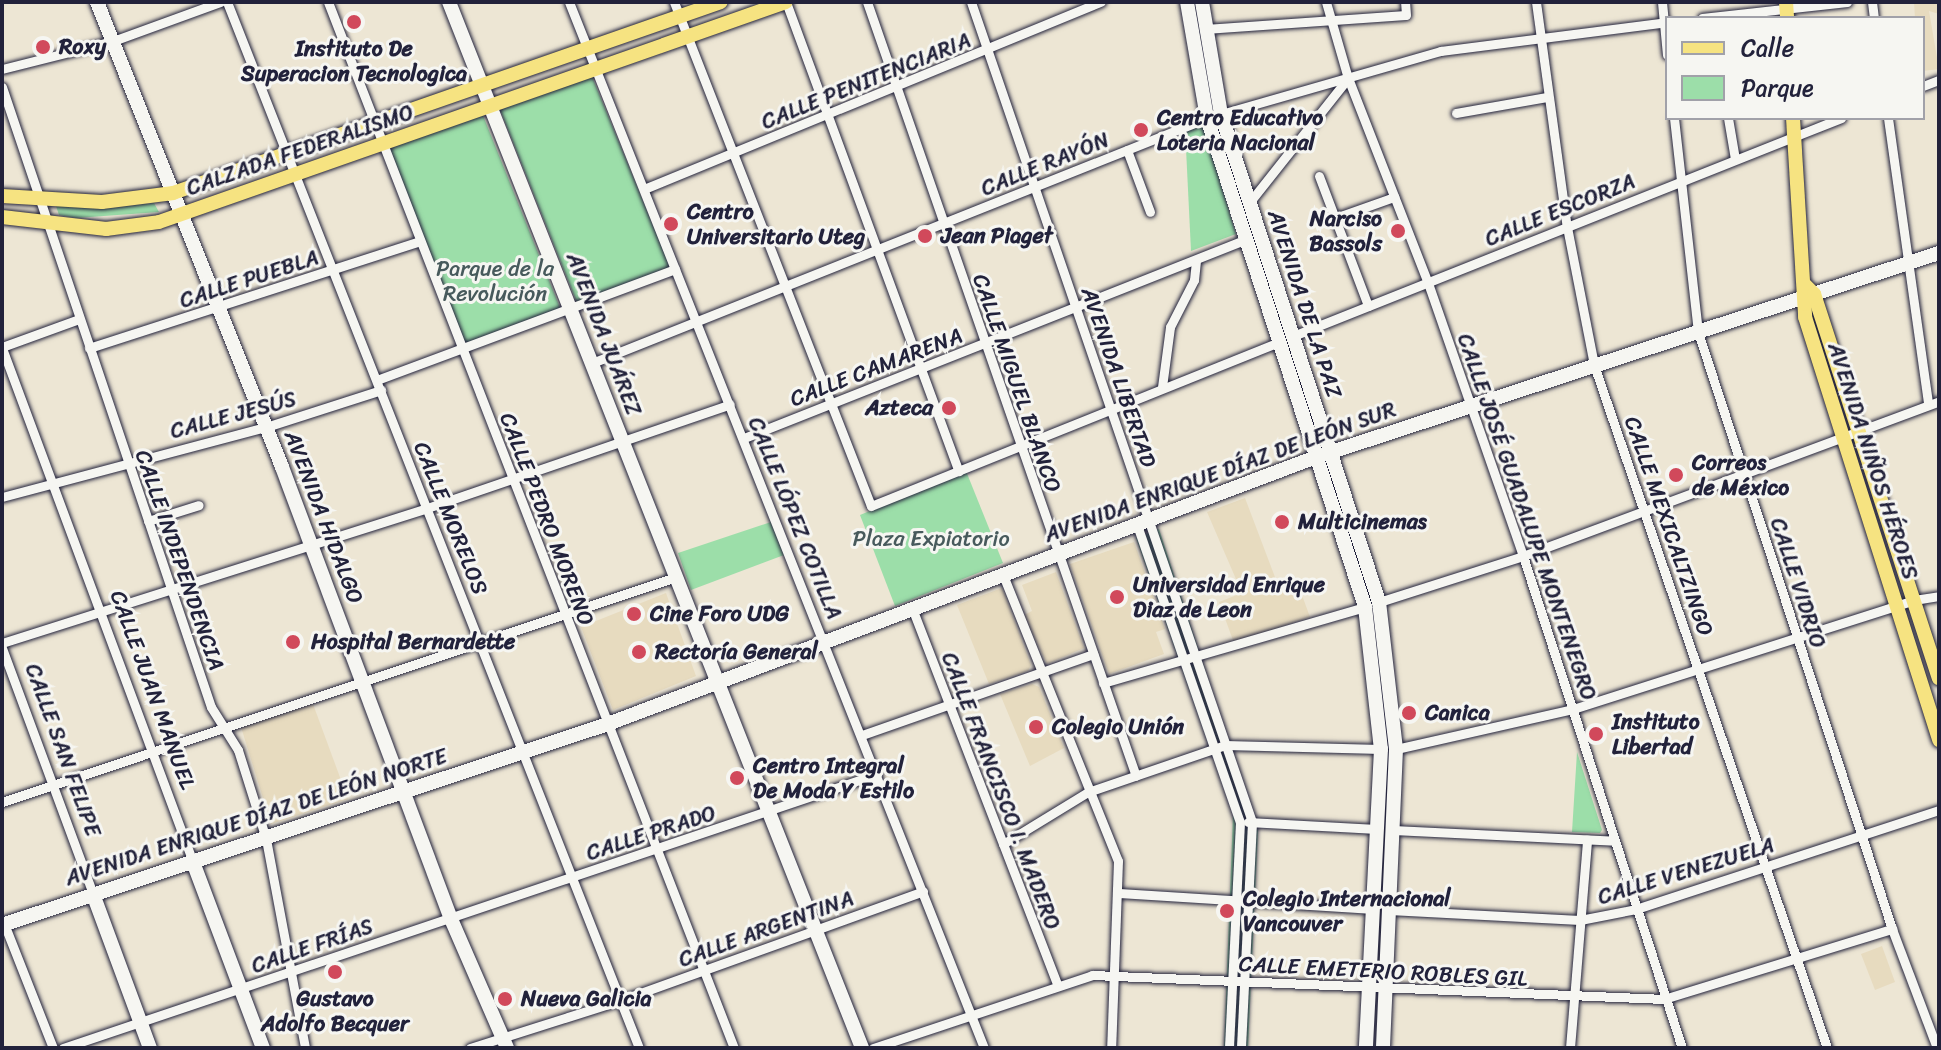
<!DOCTYPE html>
<meta charset="utf-8">
<style>
body{margin:0}
#map{position:relative;width:1941px;height:1050px;overflow:hidden;background:#ede6d4;font-family:Sriracha,sans-serif}
div>[style]{position:absolute}
.built>*{inset:0;background:#e7dbbf}
.green>*{inset:0;background:#9cdea9}
.roads{filter:drop-shadow(0 0 2px #22223b) drop-shadow(0 0 2px #22223b)}
.street>*{height:9px;margin:-4.5px;padding:0 4.5px;transform-origin:4.5px;border-radius:4.5px;background:#f6f6f2}
.secondary>*{height:14px;margin:-7px;padding:0 7px;transform-origin:7px;border-radius:7px;background:#f6f6f2}
.primary>*{height:14px;margin:-7px;padding:0 7px;transform-origin:7px;border-radius:7px;background:#f6e381}
.dots>*{width:22px;height:22px;translate:-50% -50%;box-sizing:border-box;border:4px solid #f6f6f2;border-radius:50%}
span{translate:-50% -50%;white-space:nowrap;text-align:center;line-height:1.15;-webkit-text-stroke:6px #f6f6f2;paint-order:stroke}
.poi-label{font-size:22px;color:#22223b;font-weight:700}
.left{translate:0 -50%;text-align:left}
.right{translate:-100% -50%;text-align:right}
.street-label{font-size:22px;color:#22223b}
.park-label{font-size:22px;color:#475a5c}
.frame{position:absolute;inset:0;border:4px solid #22223b;pointer-events:none}
.legend{position:absolute;left:1665px;top:16px;width:260px;height:104px;box-sizing:border-box;background:#f6f6f2;border:2px solid #a1a1a9;margin:0;padding:10px 14px;list-style:none;font-size:24px;color:#22223b}
.legend li{display:flex;align-items:center;gap:16px;height:40px}
.legend b{width:40px;border:2px solid #a1a1a9}
</style>
<div id="map">
<div class="built">
<i style="clip-path:polygon(1914px 2px,1939px 2px,1939px 14px,1929px 11px,1939px 69px,1923px 71px,1923px 18px,1915px 18px)"></i>
<i style="clip-path:polygon(1245px 498px,1281px 593px,1299px 587px,1310px 617px,1234px 643px,1219px 602px,1242px 593px,1207px 512px)"></i>
<i style="clip-path:polygon(1134px 542px,1165px 629px,1156px 632px,1164px 654px,1109px 674px,1070px 564px)"></i>
<i style="clip-path:polygon(1056px 572px,1084px 648px,1047px 664px,1024px 615px,1032px 611px,1022px 585px)"></i>
<i style="clip-path:polygon(1002px 588px,1031px 665px,1028px 671px,989px 684px,957px 605px)"></i>
<i style="clip-path:polygon(666px 593px,696px 676px,613px 710px,581px 627px)"></i>
<i style="clip-path:polygon(1032px 684px,1039px 687px,1064px 748px,1030px 766px,1000px 694px)"></i>
<i style="clip-path:polygon(313px 704px,348px 799px,271px 824px,241px 727px)"></i>
<i style="clip-path:polygon(1882px 946px,1895px 982px,1875px 990px,1861px 954px)"></i>
</div>
<div class="green">
<i style="clip-path:polygon(591px 74px,672px 272px,579px 308px,499px 107px)"></i>
<i style="clip-path:polygon(482px 113px,563px 315px,467px 352px,389px 146px)"></i>
<i style="clip-path:polygon(1202px 121px,1236px 234px,1191px 251px,1185px 128px)"></i>
<i style="clip-path:polygon(55px 203px,108px 208px,154px 203px,159px 212px,76px 218px,59px 215px)"></i>
<i style="clip-path:polygon(966px 471px,1003px 563px,895px 606px,860px 515px)"></i>
<i style="clip-path:polygon(771px 522px,784px 555px,691px 590px,678px 553px)"></i>
<i style="clip-path:polygon(1159px 529px,1258px 831px,1248px 1048px,1224px 1048px,1233px 814px,1136px 538px)"></i>
<i style="clip-path:polygon(1577px 752px,1602px 830px,1600px 833px,1572px 832px)"></i>
</div>
<div class="roads">
<div class="street">
<i style="left:227px;top:2px;width:1124px;rotate:68.5deg"></i>
<i style="left:328px;top:2px;width:1122px;rotate:68.79deg"></i>
<i style="left:569px;top:2px;width:1125px;rotate:68.36deg"></i>
<i style="left:674px;top:2px;width:541px;rotate:68.65deg"></i>
<i style="left:871px;top:506px;width:439px;rotate:-21.9deg"></i>
<i style="left:786px;top:2px;width:500px;rotate:69.8deg"></i>
<i style="left:867px;top:2px;width:819px;rotate:70.84deg"></i>
<i style="left:971px;top:2px;width:867px;rotate:71.08deg"></i>
<i style="left:1252px;top:822px;width:226px;rotate:92.8deg"></i>
<i style="left:1326px;top:2px;width:79px;rotate:73.9deg"></i>
<i style="left:1348px;top:78px;width:220px;rotate:68.7deg"></i>
<i style="left:1428px;top:283px;width:289px;rotate:70.8deg"></i>
<i style="left:1523px;top:556px;width:517px;rotate:72.09deg"></i>
<i style="left:1536px;top:2px;width:227px;rotate:82.2deg"></i>
<i style="left:1567px;top:227px;width:141px;rotate:78.9deg"></i>
<i style="left:1594px;top:365px;width:722px;rotate:71.16deg"></i>
<i style="left:1662px;top:2px;width:53px;rotate:84.6deg"></i>
<i style="left:1872px;top:2px;width:16px;rotate:83deg"></i>
<i style="left:1702px;top:18px;width:146px;rotate:-6.3deg"></i>
<i style="left:1205px;top:29px;width:201px;rotate:-4deg"></i>
<i style="left:1406px;top:15px;width:13px;rotate:-94deg"></i>
<i style="left:2px;top:69px;width:114px;rotate:-14.2deg"></i>
<i style="left:113px;top:41px;width:114px;rotate:-20deg"></i>
<i style="left:1923px;top:86px;width:17px;rotate:-21deg"></i>
<i style="left:2px;top:87px;width:654px;rotate:71.37deg"></i>
<i style="left:211px;top:707px;width:51px;rotate:57.9deg"></i>
<i style="left:238px;top:750px;width:93px;rotate:72.5deg"></i>
<i style="left:266px;top:839px;width:213px;rotate:79.4deg"></i>
<i style="left:1456px;top:113px;width:92px;rotate:-10deg"></i>
<i style="left:1674px;top:118px;width:215px;rotate:83.6deg"></i>
<i style="left:1698px;top:332px;width:628px;rotate:72deg"></i>
<i style="left:1892px;top:929px;width:127px;rotate:69.3deg"></i>
<i style="left:1728px;top:118px;width:42px;rotate:80.3deg"></i>
<i style="left:1888px;top:118px;width:287px;rotate:82deg"></i>
<i style="left:1127px;top:150px;width:66px;rotate:69.6deg"></i>
<i style="left:1319px;top:176px;width:139px;rotate:69.3deg"></i>
<i style="left:644px;top:189px;width:494px;rotate:-22.3deg"></i>
<i style="left:1249px;top:203px;width:159px;rotate:-51.6deg"></i>
<i style="left:1335px;top:218px;width:63px;rotate:-19.6deg"></i>
<i style="left:1293px;top:336px;width:590px;rotate:-21.69deg"></i>
<i style="left:2px;top:347px;width:82px;rotate:-20deg"></i>
<i style="left:2px;top:348px;width:548px;rotate:69.62deg"></i>
<i style="left:89px;top:348px;width:348px;rotate:-17.9deg"></i>
<i style="left:592px;top:363px;width:662px;rotate:-21.72deg"></i>
<i style="left:1207px;top:118px;width:243px;rotate:-16deg"></i>
<i style="left:1441px;top:51px;width:228px;rotate:-7.3deg"></i>
<i style="left:377px;top:380px;width:318px;rotate:-20.4deg"></i>
<i style="left:1162px;top:387px;width:61px;rotate:-82.4deg"></i>
<i style="left:1170px;top:327px;width:53px;rotate:-62.9deg"></i>
<i style="left:1194px;top:280px;width:20px;rotate:-84deg"></i>
<i style="left:744px;top:438px;width:538px;rotate:-21.6deg"></i>
<i style="left:2px;top:497px;width:273px;rotate:-14.9deg"></i>
<i style="left:266px;top:427px;width:121px;rotate:-17.8deg"></i>
<i style="left:148px;top:521px;width:53px;rotate:-17.4deg"></i>
<i style="left:1137px;top:525px;width:314px;rotate:70.9deg"></i>
<i style="left:1240px;top:822px;width:226px;rotate:92.8deg"></i>
<i style="left:1003px;top:575px;width:308px;rotate:68.1deg"></i>
<i style="left:1118px;top:861px;width:187px;rotate:92.1deg"></i>
<i style="left:1379px;top:602px;width:151px;rotate:-17.7deg"></i>
<i style="left:1523px;top:556px;width:444px;rotate:-20.4deg"></i>
<i style="left:912px;top:608px;width:405px;rotate:68.9deg"></i>
<i style="left:2px;top:643px;width:446px;rotate:-17.6deg"></i>
<i style="left:427px;top:508px;width:320px;rotate:-18.9deg"></i>
<i style="left:2px;top:648px;width:262px;rotate:69.7deg"></i>
<i style="left:1103px;top:683px;width:273px;rotate:-16.2deg"></i>
<i style="left:862px;top:735px;width:245px;rotate:-19.3deg"></i>
<i style="left:1396px;top:749px;width:181px;rotate:-12.7deg"></i>
<i style="left:1573px;top:709px;width:358px;rotate:-17.7deg"></i>
<i style="left:1914px;top:600px;width:25px;rotate:-9deg"></i>
<i style="left:2px;top:802px;width:711px;rotate:-18.46deg"></i>
<i style="left:1248px;top:822px;width:129px;rotate:3.1deg"></i>
<i style="left:1393px;top:830px;width:222px;rotate:2.8deg"></i>
<i style="left:1003px;top:844px;width:100px;rotate:-31.5deg"></i>
<i style="left:1088px;top:792px;width:145px;rotate:-18.9deg"></i>
<i style="left:1225px;top:745px;width:156px;rotate:1.5deg"></i>
<i style="left:1119px;top:893px;width:255px;rotate:3.6deg"></i>
<i style="left:1389px;top:910px;width:191px;rotate:3deg"></i>
<i style="left:1580px;top:920px;width:57px;rotate:-11.1deg"></i>
<i style="left:1636px;top:909px;width:319px;rotate:-18.1deg"></i>
<i style="left:3px;top:921px;width:136px;rotate:68.5deg"></i>
<i style="left:63px;top:1048px;width:859px;rotate:-18.6deg"></i>
<i style="left:470px;top:1048px;width:158px;rotate:-17.6deg"></i>
<i style="left:621px;top:1000px;width:321px;rotate:-19.8deg"></i>
<i style="left:873px;top:1048px;width:231px;rotate:-18.4deg"></i>
<i style="left:1092px;top:975px;width:573px;rotate:2.4deg"></i>
<i style="left:1664px;top:999px;width:239px;rotate:-17.1deg"></i>
<i style="left:1570px;top:1048px;width:209px;rotate:-85.3deg"></i>
</div>
<div class="secondary">
<i style="left:97px;top:2px;width:500px;rotate:68.3deg"></i>
<i style="left:282px;top:467px;width:483px;rotate:69.5deg"></i>
<i style="left:451px;top:919px;width:141px;rotate:66.5deg"></i>
<i style="left:449px;top:2px;width:1125px;rotate:68.45deg"></i>
<i style="left:1187px;top:2px;width:118px;rotate:80.2deg"></i>
<i style="left:1207px;top:118px;width:514px;rotate:72.09deg"></i>
<i style="left:1365px;top:607px;width:143px;rotate:83.6deg"></i>
<i style="left:1381px;top:749px;width:299px;rotate:92.9deg"></i>
<i style="left:1202px;top:2px;width:114px;rotate:80.4deg"></i>
<i style="left:1221px;top:114px;width:513px;rotate:72.06deg"></i>
<i style="left:1379px;top:602px;width:148px;rotate:83.4deg"></i>
<i style="left:1396px;top:749px;width:299px;rotate:92.5deg"></i>
<i style="left:193px;top:862px;width:199px;rotate:69.4deg"></i>
<i style="left:93px;top:894px;width:164px;rotate:69.7deg"></i>
<i style="left:2px;top:925px;width:635px;rotate:-18.35deg"></i>
<i style="left:605px;top:725px;width:760px;rotate:-20.65deg"></i>
<i style="left:1316px;top:457px;width:656px;rotate:-18.13deg"></i>
</div>
<div class="primary">
<i style="left:1786px;top:2px;width:16px;rotate:86deg"></i>
<i style="left:1793px;top:118px;width:199px;rotate:86.5deg"></i>
<i style="left:1805px;top:317px;width:444px;rotate:72.4deg"></i>
<i style="left:2px;top:196px;width:100px;rotate:3.4deg"></i>
<i style="left:102px;top:202px;width:72px;rotate:-7.2deg"></i>
<i style="left:173px;top:193px;width:580px;rotate:-19.22deg"></i>
<i style="left:2px;top:217px;width:105px;rotate:6.6deg"></i>
<i style="left:106px;top:229px;width:53px;rotate:-7.5deg"></i>
<i style="left:159px;top:222px;width:664px;rotate:-19.33deg"></i>
<i style="left:1805px;top:285px;width:13px;rotate:45deg"></i>
<i style="left:1814px;top:294px;width:404px;rotate:72deg"></i>
</div>
</div>
<div class="dots">
<i style="left:354px;top:22px;background:#d1495b"></i>
<i style="left:43px;top:47px;background:#d1495b"></i>
<i style="left:1141px;top:130px;background:#d1495b"></i>
<i style="left:671px;top:224px;background:#d1495b"></i>
<i style="left:1398px;top:231px;background:#d1495b"></i>
<i style="left:925px;top:236px;background:#d1495b"></i>
<i style="left:949px;top:408px;background:#d1495b"></i>
<i style="left:1676px;top:475px;background:#d1495b"></i>
<i style="left:1282px;top:522px;background:#d1495b"></i>
<i style="left:1117px;top:597px;background:#d1495b"></i>
<i style="left:634px;top:614px;background:#d1495b"></i>
<i style="left:293px;top:642px;background:#d1495b"></i>
<i style="left:639px;top:652px;background:#d1495b"></i>
<i style="left:1409px;top:713px;background:#d1495b"></i>
<i style="left:1036px;top:727px;background:#d1495b"></i>
<i style="left:1596px;top:734px;background:#d1495b"></i>
<i style="left:737px;top:778px;background:#d1495b"></i>
<i style="left:1227px;top:911px;background:#d1495b"></i>
<i style="left:335px;top:972px;background:#d1495b"></i>
<i style="left:505px;top:999px;background:#d1495b"></i>
</div>
<div class="poi-label">
<span class="left" style="left:59px;top:47px">Roxy</span>
<span style="left:354px;top:61px">Instituto De<br>Superacion Tecnologica</span>
<span class="left" style="left:1157px;top:130px">Centro Educativo<br>Loteria Nacional</span>
<span class="left" style="left:687px;top:224px">Centro<br>Universitario Uteg</span>
<span class="right" style="left:1382px;top:231px">Narciso<br>Bassols</span>
<span class="left" style="left:941px;top:236px">Jean Piaget</span>
<span class="right" style="left:933px;top:408px">Azteca</span>
<span class="left" style="left:1692px;top:475px">Correos<br>de México</span>
<span class="left" style="left:1298px;top:522px">Multicinemas</span>
<span class="left" style="left:1133px;top:597px">Universidad Enrique<br>Diaz de Leon</span>
<span class="left" style="left:650px;top:614px">Cine Foro UDG</span>
<span class="left" style="left:311px;top:642px">Hospital Bernardette</span>
<span class="left" style="left:655px;top:652px">Rectoría General</span>
<span class="left" style="left:1425px;top:713px">Canica</span>
<span class="left" style="left:1612px;top:734px">Instituto<br>Libertad</span>
<span class="left" style="left:1052px;top:727px">Colegio Unión</span>
<span class="left" style="left:753px;top:778px">Centro Integral<br>De Moda Y Estilo</span>
<span class="left" style="left:1243px;top:911px">Colegio Internacional<br>Vancouver</span>
<span style="left:335px;top:1011px">Gustavo<br>Adolfo Becquer</span>
<span class="left" style="left:521px;top:999px">Nueva Galicia</span>
</div>
<div class="street-label">
<span style="left:866px;top:81px;rotate:-22deg">CALLE PENITENCIARIA</span>
<span style="left:300px;top:150px;rotate:-19deg">CALZADA FEDERALISMO</span>
<span style="left:1045px;top:164px;rotate:-22deg">CALLE RAYÓN</span>
<span style="left:1560px;top:210px;rotate:-22deg">CALLE ESCORZA</span>
<span style="left:249px;top:279px;rotate:-18deg">CALLE PUEBLA</span>
<span style="left:1305px;top:304px;rotate:72deg">AVENIDA DE LA PAZ</span>
<span style="left:604px;top:334px;rotate:69deg">AVENIDA JUÁREZ</span>
<span style="left:876px;top:367px;rotate:-21deg">CALLE CAMARENA</span>
<span style="left:1119px;top:377px;rotate:71deg">AVENIDA LIBERTAD</span>
<span style="left:1017px;top:383px;rotate:71deg">CALLE MIGUEL BLANCO</span>
<span style="left:233px;top:415px;rotate:-15deg">CALLE JESÚS</span>
<span style="left:1873px;top:461px;rotate:72deg">AVENIDA NIÑOS HÉROES</span>
<span style="left:1220px;top:472px;rotate:-20deg">AVENIDA ENRIQUE DÍAZ DE LEÓN SUR</span>
<span style="left:324px;top:517px;rotate:69deg">AVENIDA HIDALGO</span>
<span style="left:1527px;top:517px;rotate:71deg">CALLE JOSÉ GUADALUPE MONTENEGRO</span>
<span style="left:451px;top:518px;rotate:68deg">CALLE MORELOS</span>
<span style="left:795px;top:518px;rotate:68deg">CALLE LÓPEZ COTILLA</span>
<span style="left:547px;top:519px;rotate:69deg">CALLE PEDRO MORENO</span>
<span style="left:1669px;top:526px;rotate:71deg">CALLE MEXICALTZINGO</span>
<span style="left:180px;top:560px;rotate:71deg">CALLE INDEPENDENCIA</span>
<span style="left:1798px;top:583px;rotate:72deg">CALLE VIDRIO</span>
<span style="left:153px;top:690px;rotate:70deg">CALLE JUAN MANUEL</span>
<span style="left:63px;top:750px;rotate:70deg">CALLE SAN FELIPE</span>
<span style="left:1001px;top:791px;rotate:69deg">CALLE FRANCISCO I. MADERO</span>
<span style="left:256px;top:817px;rotate:-18deg">AVENIDA ENRIQUE DÍAZ DE LEÓN NORTE</span>
<span style="left:651px;top:833px;rotate:-18deg">CALLE PRADO</span>
<span style="left:1686px;top:871px;rotate:-17deg">CALLE VENEZUELA</span>
<span style="left:766px;top:929px;rotate:-20deg">CALLE ARGENTINA</span>
<span style="left:312px;top:946px;rotate:-19deg">CALLE FRÍAS</span>
<span style="left:1383px;top:971px;rotate:3deg">CALLE EMETERIO ROBLES GIL</span>
</div>
<div class="park-label">
<span style="left:495px;top:281px">Parque de la<br>Revolución</span>
<span style="left:931px;top:539px">Plaza Expiatorio</span>
</div>
<div class="frame"></div>
<ul class="legend">
<li><b style="height:10px;background:#f6e381"></b>Calle</li>
<li><b style="height:22px;background:#9cdea9"></b>Parque</li>
</ul>
</div>
